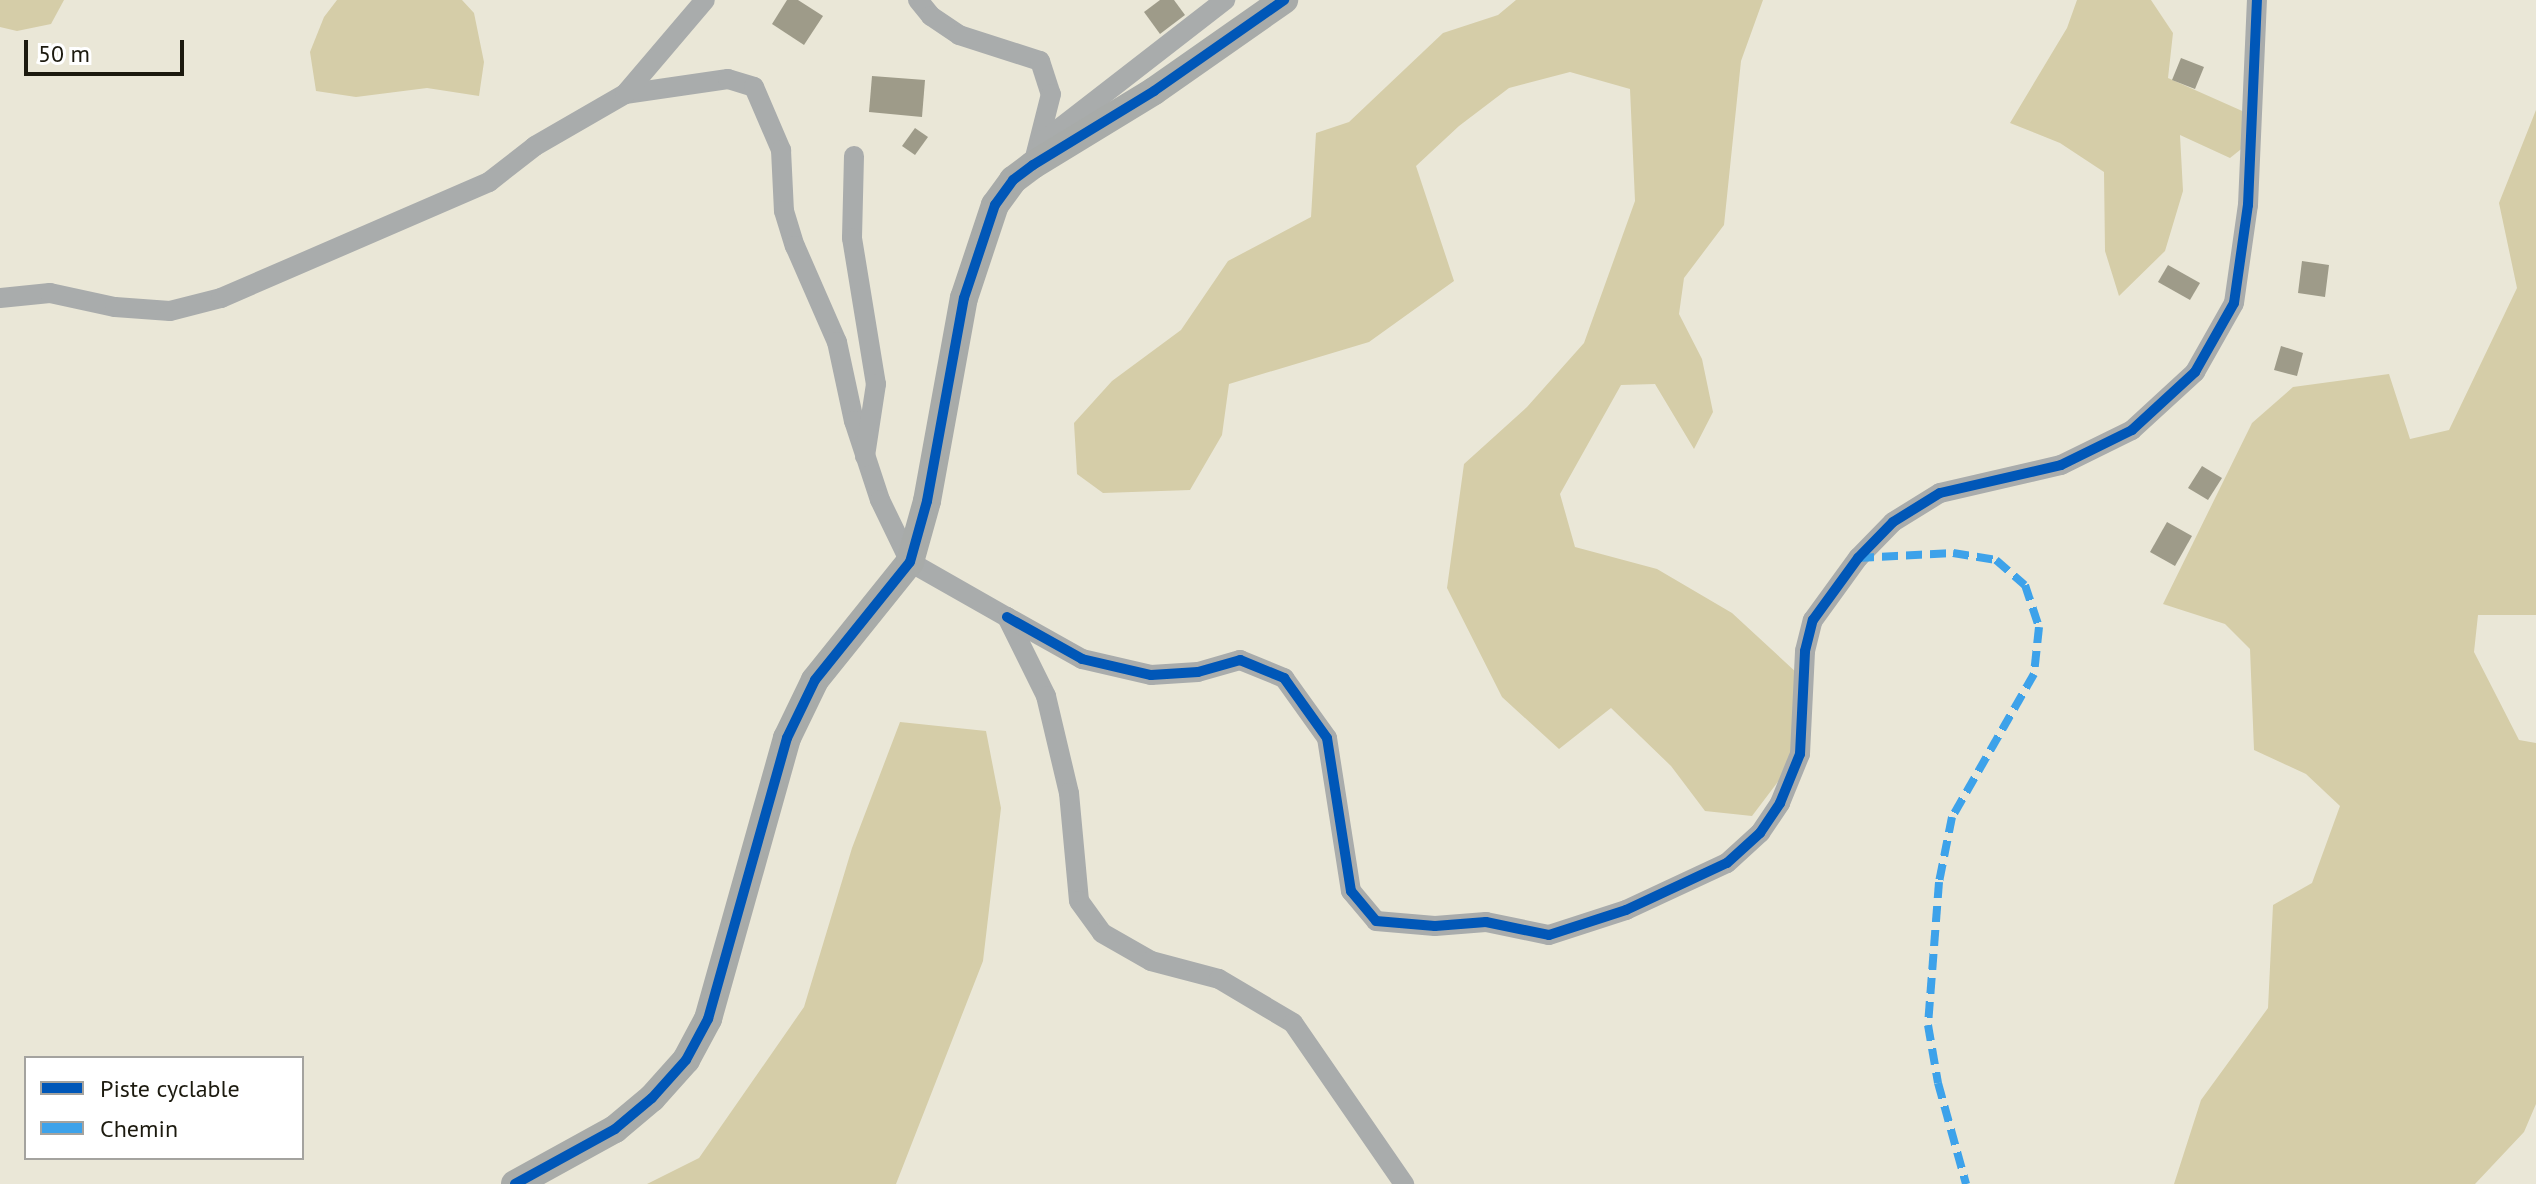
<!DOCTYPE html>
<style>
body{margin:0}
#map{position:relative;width:2536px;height:1184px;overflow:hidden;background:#eae7d7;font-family:"PT Sans",sans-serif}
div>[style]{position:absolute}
.forest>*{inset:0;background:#d5cda8}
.building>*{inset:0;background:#9e9b89}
.street>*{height:20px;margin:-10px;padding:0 10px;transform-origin:10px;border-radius:10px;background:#a9acac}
.secondary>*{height:28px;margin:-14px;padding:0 14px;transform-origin:14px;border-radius:14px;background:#a8aba9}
.quiet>*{height:8px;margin-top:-4px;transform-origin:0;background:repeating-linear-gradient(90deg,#3da2ea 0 16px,transparent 0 24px)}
.cycleway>*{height:10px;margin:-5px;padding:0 5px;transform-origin:5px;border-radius:5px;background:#0057b8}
span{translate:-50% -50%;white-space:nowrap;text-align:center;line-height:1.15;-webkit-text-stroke:7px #fff;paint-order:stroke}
.legend{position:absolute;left:24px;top:1056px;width:280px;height:104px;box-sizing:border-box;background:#fff;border:2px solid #a4a39f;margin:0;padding:10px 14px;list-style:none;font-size:24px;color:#1c1a0f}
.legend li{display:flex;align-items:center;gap:16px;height:40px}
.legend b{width:40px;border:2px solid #a4a39f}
.scale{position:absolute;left:24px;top:40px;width:160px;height:36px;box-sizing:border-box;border:4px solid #1c1a0f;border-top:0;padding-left:10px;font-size:24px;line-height:28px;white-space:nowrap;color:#1c1a0f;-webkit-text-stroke:6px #fff;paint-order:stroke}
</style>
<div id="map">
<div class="forest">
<i style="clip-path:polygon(0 0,64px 0,51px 24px,17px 31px,0 27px)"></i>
<i style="clip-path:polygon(337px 0,462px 0,474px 13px,484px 62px,479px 96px,427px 88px,356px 97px,316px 91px,310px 52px,324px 17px)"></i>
<i style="clip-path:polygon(1516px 0,1763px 0,1741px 61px,1724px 225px,1684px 278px,1679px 314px,1702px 359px,1713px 412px,1694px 449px,1655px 384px,1621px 385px,1560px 494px,1575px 547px,1657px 569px,1732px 613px,1798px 674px,1792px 763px,1752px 816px,1705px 811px,1671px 766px,1611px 708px,1559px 749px,1502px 697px,1447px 588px,1464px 464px,1527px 407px,1584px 343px,1635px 201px,1630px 89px,1570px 72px,1509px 88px,1459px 126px,1416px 166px,1454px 281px,1369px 342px,1229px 384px,1222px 435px,1190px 490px,1103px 493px,1077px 474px,1074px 423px,1112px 381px,1181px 330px,1228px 261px,1311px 217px,1316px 133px,1349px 122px,1443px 33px,1498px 15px)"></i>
<i style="clip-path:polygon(2077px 0,2151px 0,2173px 33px,2168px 78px,2249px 114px,2255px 138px,2230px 158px,2180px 135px,2183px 191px,2165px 251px,2119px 296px,2105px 251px,2104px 172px,2060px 143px,2010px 123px,2067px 28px)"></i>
<i style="clip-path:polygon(2536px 110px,2536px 615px,2478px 615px,2474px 652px,2519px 740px,2536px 743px,2536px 1104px,2524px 1132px,2475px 1184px,2174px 1184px,2201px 1100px,2268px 1008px,2273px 905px,2312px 883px,2340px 806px,2306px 774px,2254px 750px,2250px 649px,2225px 624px,2163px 604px,2252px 423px,2293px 387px,2389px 374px,2410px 439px,2449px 430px,2517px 288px,2499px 203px)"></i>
<i style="clip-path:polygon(900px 722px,986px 731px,1001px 808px,983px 961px,896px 1184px,647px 1184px,699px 1158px,804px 1007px,852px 848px)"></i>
</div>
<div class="building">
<i style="clip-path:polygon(787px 0,798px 0,823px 16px,804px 45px,772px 24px)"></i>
<i style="clip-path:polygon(1160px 0,1174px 0,1185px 15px,1160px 34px,1144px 12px)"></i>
<i style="clip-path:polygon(2181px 58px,2204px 67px,2195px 89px,2172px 80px)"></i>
<i style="clip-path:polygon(872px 76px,925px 80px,922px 117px,869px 112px)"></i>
<i style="clip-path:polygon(915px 128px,928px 137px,915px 155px,902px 146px)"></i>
<i style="clip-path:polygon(2302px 261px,2329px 265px,2325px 297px,2298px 293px)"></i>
<i style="clip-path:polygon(2168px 265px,2200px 283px,2190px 300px,2158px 282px)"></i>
<i style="clip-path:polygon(2281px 346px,2303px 353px,2297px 376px,2274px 370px)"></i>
<i style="clip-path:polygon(2202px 466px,2222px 478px,2208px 500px,2188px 488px)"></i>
<i style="clip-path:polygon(2167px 522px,2192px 536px,2175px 566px,2150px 552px)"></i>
</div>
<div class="street">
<i style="left:918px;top:0;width:21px;rotate:51deg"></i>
<i style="left:931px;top:16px;width:34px;rotate:34deg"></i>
<i style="left:959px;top:35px;width:85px;rotate:17.8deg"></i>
<i style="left:1040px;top:61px;width:35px;rotate:72deg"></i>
<i style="left:1051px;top:94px;width:73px;rotate:104.2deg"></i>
<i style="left:625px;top:94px;width:104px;rotate:-8.3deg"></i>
<i style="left:728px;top:79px;width:27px;rotate:17deg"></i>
<i style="left:754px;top:87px;width:69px;rotate:66.8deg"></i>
<i style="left:781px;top:150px;width:61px;rotate:87.2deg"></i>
<i style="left:784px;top:211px;width:37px;rotate:73deg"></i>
<i style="left:795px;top:246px;width:105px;rotate:66.4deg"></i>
<i style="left:837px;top:342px;width:81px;rotate:77.9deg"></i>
<i style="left:854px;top:421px;width:83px;rotate:71.8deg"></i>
<i style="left:880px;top:500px;width:69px;rotate:64.2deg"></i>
<i style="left:910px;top:562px;width:112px;rotate:29.6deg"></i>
<i style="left:1007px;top:617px;width:88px;rotate:63.7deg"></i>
<i style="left:1046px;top:696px;width:100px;rotate:76.7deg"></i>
<i style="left:1069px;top:793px;width:108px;rotate:84.7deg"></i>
<i style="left:1079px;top:901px;width:39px;rotate:54deg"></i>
<i style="left:1102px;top:933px;width:56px;rotate:29.7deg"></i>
<i style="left:1151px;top:961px;width:70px;rotate:14.8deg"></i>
<i style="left:1219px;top:979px;width:86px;rotate:30.7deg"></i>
<i style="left:1293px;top:1023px;width:196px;rotate:55.4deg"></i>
<i style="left:1042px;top:142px;width:232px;rotate:-37.8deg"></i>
<i style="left:854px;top:156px;width:82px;rotate:91.4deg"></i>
<i style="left:852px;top:238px;width:148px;rotate:80.7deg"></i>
<i style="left:876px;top:384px;width:73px;rotate:98.7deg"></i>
<i style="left:0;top:298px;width:50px;rotate:-5.7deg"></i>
<i style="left:50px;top:293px;width:66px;rotate:12.2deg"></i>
<i style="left:115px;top:307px;width:55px;rotate:4.2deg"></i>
<i style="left:170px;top:311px;width:53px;rotate:-14.3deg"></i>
<i style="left:221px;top:298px;width:292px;rotate:-23.4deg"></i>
<i style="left:489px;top:182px;width:58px;rotate:-38deg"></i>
<i style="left:535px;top:146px;width:104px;rotate:-30deg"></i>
<i style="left:625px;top:94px;width:123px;rotate:-49.6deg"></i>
<i style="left:1007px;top:617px;width:86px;rotate:29.2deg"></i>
<i style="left:1082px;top:659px;width:71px;rotate:13.1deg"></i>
<i style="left:1151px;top:675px;width:47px;rotate:-3.7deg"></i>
<i style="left:1198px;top:672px;width:44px;rotate:-15.9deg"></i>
<i style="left:1240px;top:660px;width:48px;rotate:22.2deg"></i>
<i style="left:1284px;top:678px;width:74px;rotate:54.4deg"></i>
<i style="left:1327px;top:738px;width:155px;rotate:81.1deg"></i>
<i style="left:1351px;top:891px;width:39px;rotate:50deg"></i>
<i style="left:1376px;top:921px;width:59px;rotate:4.8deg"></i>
<i style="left:1435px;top:926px;width:51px;rotate:-4.5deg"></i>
<i style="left:1486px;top:922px;width:64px;rotate:11.7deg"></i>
<i style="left:1549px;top:935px;width:81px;rotate:-18deg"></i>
<i style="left:1626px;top:910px;width:111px;rotate:-25deg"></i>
<i style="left:1727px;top:863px;width:45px;rotate:-42.3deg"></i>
<i style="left:1760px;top:833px;width:36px;rotate:-56deg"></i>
<i style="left:1780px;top:803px;width:53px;rotate:-67.8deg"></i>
<i style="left:1800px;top:754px;width:103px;rotate:-87.2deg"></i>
<i style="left:1805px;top:651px;width:32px;rotate:-76deg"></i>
<i style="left:1813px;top:620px;width:77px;rotate:-54deg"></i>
<i style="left:1858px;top:558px;width:50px;rotate:-45.8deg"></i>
<i style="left:1893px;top:522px;width:55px;rotate:-31.7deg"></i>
<i style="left:1940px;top:493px;width:124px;rotate:-13deg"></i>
<i style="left:2061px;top:465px;width:79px;rotate:-26.2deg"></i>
<i style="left:2132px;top:430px;width:86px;rotate:-42.6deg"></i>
<i style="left:2195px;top:372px;width:79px;rotate:-60.5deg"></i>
<i style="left:2234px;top:303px;width:99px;rotate:-81.9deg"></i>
<i style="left:2248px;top:205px;width:205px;rotate:-87.5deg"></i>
</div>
<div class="secondary">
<i style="left:515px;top:1184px;width:114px;rotate:-28.8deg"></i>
<i style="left:615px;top:1129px;width:48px;rotate:-40deg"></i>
<i style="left:652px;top:1098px;width:51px;rotate:-48.2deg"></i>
<i style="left:686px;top:1060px;width:47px;rotate:-61.8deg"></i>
<i style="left:708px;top:1019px;width:292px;rotate:-74.3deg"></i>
<i style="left:787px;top:738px;width:64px;rotate:-64.2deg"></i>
<i style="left:815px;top:680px;width:151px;rotate:-51.2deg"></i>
<i style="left:910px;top:562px;width:63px;rotate:-74.4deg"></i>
<i style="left:927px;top:501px;width:206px;rotate:-79.7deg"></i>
<i style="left:964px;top:298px;width:98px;rotate:-71.6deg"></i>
<i style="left:995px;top:205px;width:31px;rotate:-54deg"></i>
<i style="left:1013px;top:180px;width:25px;rotate:-37deg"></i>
<i style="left:1033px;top:165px;width:142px;rotate:-31.4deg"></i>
<i style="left:1154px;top:91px;width:159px;rotate:-35deg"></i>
</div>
<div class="quiet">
<i style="left:1858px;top:558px;width:95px;rotate:-3deg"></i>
<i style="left:1953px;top:553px;width:44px;rotate:9.2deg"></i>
<i style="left:1996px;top:560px;width:38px;rotate:41deg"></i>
<i style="left:2025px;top:585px;width:44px;rotate:71.6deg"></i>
<i style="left:2039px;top:627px;width:47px;rotate:96.1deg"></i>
<i style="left:2034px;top:674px;width:165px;rotate:119.8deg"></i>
<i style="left:1952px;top:817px;width:66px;rotate:101.3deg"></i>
<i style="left:1939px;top:882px;width:143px;rotate:94.4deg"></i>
<i style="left:1928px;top:1025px;width:59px;rotate:80.2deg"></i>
<i style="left:1938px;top:1083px;width:105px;rotate:74.5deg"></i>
</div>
<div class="cycleway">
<i style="left:1007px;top:617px;width:86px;rotate:29.2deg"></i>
<i style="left:1082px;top:659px;width:71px;rotate:13.1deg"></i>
<i style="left:1151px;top:675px;width:47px;rotate:-3.7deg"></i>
<i style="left:1198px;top:672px;width:44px;rotate:-15.9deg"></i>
<i style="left:1240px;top:660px;width:48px;rotate:22.2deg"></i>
<i style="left:1284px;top:678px;width:74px;rotate:54.4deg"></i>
<i style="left:1327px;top:738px;width:155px;rotate:81.1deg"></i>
<i style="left:1351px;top:891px;width:39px;rotate:50deg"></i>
<i style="left:1376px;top:921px;width:59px;rotate:4.8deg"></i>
<i style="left:1435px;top:926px;width:51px;rotate:-4.5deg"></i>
<i style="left:1486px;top:922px;width:64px;rotate:11.7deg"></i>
<i style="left:1549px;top:935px;width:81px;rotate:-18deg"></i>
<i style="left:1626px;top:910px;width:111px;rotate:-25deg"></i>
<i style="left:1727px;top:863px;width:45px;rotate:-42.3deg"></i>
<i style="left:1760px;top:833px;width:36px;rotate:-56deg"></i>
<i style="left:1780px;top:803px;width:53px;rotate:-67.8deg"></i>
<i style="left:1800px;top:754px;width:103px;rotate:-87.2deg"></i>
<i style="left:1805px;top:651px;width:32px;rotate:-76deg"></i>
<i style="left:1813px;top:620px;width:77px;rotate:-54deg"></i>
<i style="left:1858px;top:558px;width:50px;rotate:-45.8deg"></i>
<i style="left:1893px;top:522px;width:55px;rotate:-31.7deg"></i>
<i style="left:1940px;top:493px;width:124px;rotate:-13deg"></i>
<i style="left:2061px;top:465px;width:79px;rotate:-26.2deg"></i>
<i style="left:2132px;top:430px;width:86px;rotate:-42.6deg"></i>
<i style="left:2195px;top:372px;width:79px;rotate:-60.5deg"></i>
<i style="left:2234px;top:303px;width:99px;rotate:-81.9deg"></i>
<i style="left:2248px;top:205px;width:205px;rotate:-87.5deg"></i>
<i style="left:515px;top:1184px;width:114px;rotate:-28.8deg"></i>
<i style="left:615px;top:1129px;width:48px;rotate:-40deg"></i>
<i style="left:652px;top:1098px;width:51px;rotate:-48.2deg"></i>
<i style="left:686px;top:1060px;width:47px;rotate:-61.8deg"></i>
<i style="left:708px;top:1019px;width:292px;rotate:-74.3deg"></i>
<i style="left:787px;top:738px;width:64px;rotate:-64.2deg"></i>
<i style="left:815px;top:680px;width:151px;rotate:-51.2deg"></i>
<i style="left:910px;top:562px;width:63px;rotate:-74.4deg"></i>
<i style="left:927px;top:501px;width:206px;rotate:-79.7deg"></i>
<i style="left:964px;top:298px;width:98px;rotate:-71.6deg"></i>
<i style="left:995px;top:205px;width:31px;rotate:-54deg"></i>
<i style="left:1013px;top:180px;width:25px;rotate:-37deg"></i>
<i style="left:1033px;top:165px;width:142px;rotate:-31.4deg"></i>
<i style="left:1154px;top:91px;width:159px;rotate:-35deg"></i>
</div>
<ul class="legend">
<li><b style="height:10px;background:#0057b8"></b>Piste cyclable</li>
<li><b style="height:10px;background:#3da2ea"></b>Chemin</li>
</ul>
<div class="scale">50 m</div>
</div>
